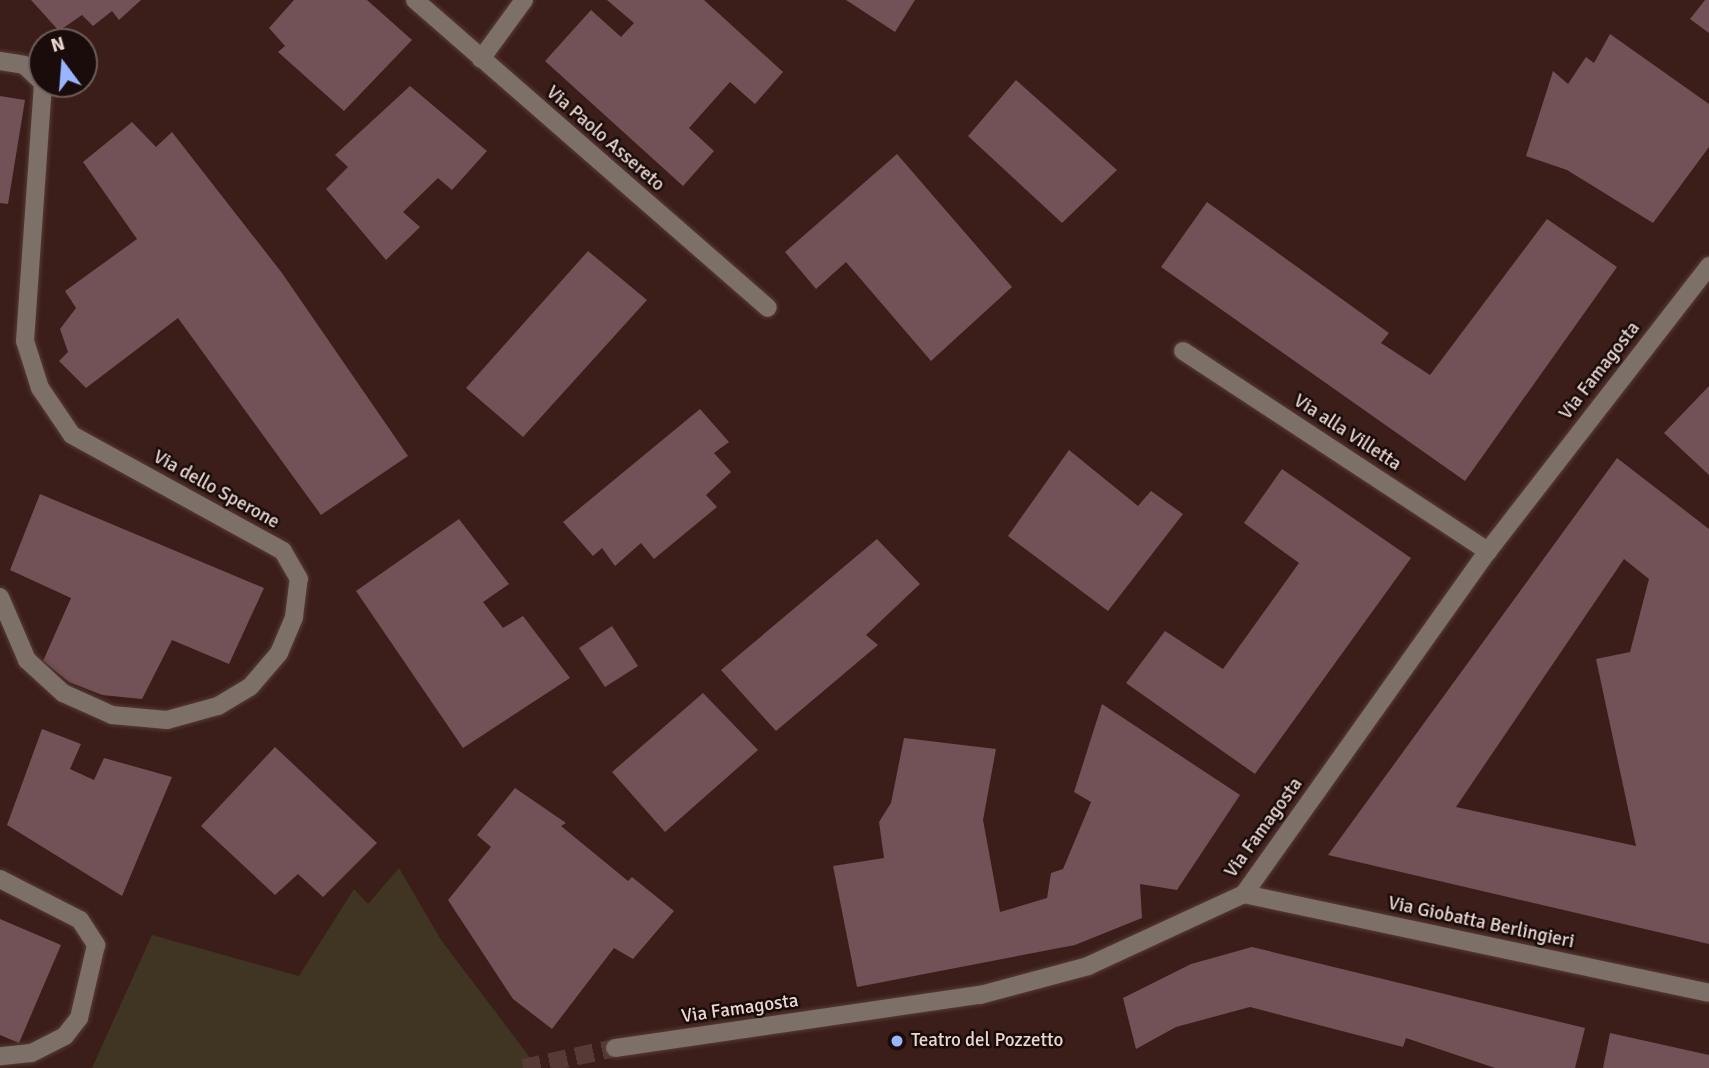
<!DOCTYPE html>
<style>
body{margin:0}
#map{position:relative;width:1709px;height:1068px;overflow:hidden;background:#3b1e19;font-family:Signika,sans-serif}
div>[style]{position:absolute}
.green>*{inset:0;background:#403522}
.building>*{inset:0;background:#725157}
.minor-tunnel>*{height:18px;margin-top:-9px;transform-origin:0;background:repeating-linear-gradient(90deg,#553a35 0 18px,transparent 0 27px)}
.roads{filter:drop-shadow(0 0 2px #573b36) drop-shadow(0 0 2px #573b36)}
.minor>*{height:18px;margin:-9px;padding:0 9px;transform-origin:9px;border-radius:9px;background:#7d7068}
.dots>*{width:19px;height:19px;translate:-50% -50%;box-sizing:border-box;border:4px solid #190c0a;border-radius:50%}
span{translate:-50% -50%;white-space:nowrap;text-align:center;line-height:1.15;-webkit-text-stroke:5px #190c0a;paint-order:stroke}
.street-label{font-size:19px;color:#ead6d1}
.poi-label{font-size:19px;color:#ead6d1}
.left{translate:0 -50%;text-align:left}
.north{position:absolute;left:28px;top:28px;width:70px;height:70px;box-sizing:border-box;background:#190c0a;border:2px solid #6d5d5a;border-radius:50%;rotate:344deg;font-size:19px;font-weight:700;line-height:28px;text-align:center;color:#ead6d1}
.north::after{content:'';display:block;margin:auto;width:24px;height:32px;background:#98b5fd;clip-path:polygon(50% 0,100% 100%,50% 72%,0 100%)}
</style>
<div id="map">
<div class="green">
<i style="clip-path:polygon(399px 868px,441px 940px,538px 1068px,92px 1068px,152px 935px,299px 976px,354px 889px,368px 904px)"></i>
</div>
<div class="building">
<i style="clip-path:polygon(31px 0,141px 0,119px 20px,112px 11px,93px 26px,82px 15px,59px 31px)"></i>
<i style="clip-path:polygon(294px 0,367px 0,412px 40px,344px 111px,278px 52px,285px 46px,269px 28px)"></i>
<i style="clip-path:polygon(607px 0,704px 0,783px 72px,755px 104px,730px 82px,689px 128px,714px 151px,683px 186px,545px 61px,591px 10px,621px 37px,634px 23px)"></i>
<i style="clip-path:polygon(846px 0,915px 0,895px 32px)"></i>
<i style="clip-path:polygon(1705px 0,1709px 0,1709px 33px,1690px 19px)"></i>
<i style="clip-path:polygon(1610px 34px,1709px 104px,1709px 147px,1653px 223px,1567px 170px,1526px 156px,1553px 71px,1568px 84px,1586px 57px,1594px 63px)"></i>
<i style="clip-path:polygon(1016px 80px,1117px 170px,1062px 223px,968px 136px)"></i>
<i style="clip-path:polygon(410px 86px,487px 151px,452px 190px,438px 178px,403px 212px,420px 227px,386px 260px,326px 189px,348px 167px,335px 155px)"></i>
<i style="clip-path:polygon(0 96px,25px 100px,8px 204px,0 203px)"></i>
<i style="clip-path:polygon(132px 122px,156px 147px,172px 132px,282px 273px,408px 456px,321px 515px,178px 318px,86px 388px,59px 361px,68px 352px,60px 329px,76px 308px,65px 291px,137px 239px,83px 162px)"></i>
<i style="clip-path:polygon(897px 154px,1012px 287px,931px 361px,846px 262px,816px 289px,785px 252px)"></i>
<i style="clip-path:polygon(1207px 202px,1389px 333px,1381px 343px,1430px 375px,1547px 219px,1617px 267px,1465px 481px,1161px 267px)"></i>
<i style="clip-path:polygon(588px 251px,647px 300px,523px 437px,466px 388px)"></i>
<i style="clip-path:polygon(1709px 386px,1709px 475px,1664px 433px)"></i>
<i style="clip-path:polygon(700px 409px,729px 442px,714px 453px,731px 472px,706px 495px,717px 507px,654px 559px,641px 543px,615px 566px,602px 548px,593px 556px,563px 522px)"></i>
<i style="clip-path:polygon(1069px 450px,1138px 506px,1151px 491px,1183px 514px,1108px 611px,1008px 536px)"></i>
<i style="clip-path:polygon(evenodd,1617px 458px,1709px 529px,1709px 944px,1328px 855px,1617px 458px,1624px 559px,1649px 579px,1630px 652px,1596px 659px,1636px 846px,1456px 807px,1624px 559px)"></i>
<i style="clip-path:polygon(1282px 469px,1411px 558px,1255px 774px,1126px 683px,1165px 631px,1223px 669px,1299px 563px,1244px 523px)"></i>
<i style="clip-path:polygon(40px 494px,264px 588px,229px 664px,172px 640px,142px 699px,102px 695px,69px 682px,43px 661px,71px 598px,10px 570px)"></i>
<i style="clip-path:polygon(459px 519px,509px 584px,483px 602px,503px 628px,523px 616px,570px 678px,463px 748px,356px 591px)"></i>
<i style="clip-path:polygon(877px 539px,920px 584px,866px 635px,878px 645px,776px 731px,721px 670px)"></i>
<i style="clip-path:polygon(612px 626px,638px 666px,605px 687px,579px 648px)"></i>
<i style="clip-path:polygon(703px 693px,758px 750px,665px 832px,612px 772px)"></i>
<i style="clip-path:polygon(1102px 704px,1240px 795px,1177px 890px,1140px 884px,1142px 918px,1075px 945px,857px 987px,833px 866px,884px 858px,879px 822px,891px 803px,904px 738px,996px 749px,983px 820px,1000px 912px,1047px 898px,1051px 873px,1063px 869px,1091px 802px,1074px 792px)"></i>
<i style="clip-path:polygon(42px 729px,81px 744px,70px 769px,94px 780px,104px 758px,172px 777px,122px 896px,7px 825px)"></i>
<i style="clip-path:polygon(275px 747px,377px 843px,323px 897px,298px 874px,275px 895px,201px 826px)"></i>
<i style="clip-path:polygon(515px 788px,566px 823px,561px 826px,628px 881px,632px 877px,674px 911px,633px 959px,614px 948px,552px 1029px,513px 999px,448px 900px,491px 847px,477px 835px)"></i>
<i style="clip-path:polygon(0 919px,61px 945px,19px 1043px,0 1035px)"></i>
<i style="clip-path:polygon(1252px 947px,1585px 1028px,1575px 1068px,1495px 1068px,1406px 1038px,1403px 1047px,1250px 1007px,1176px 1027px,1136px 1049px,1123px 998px,1191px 964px)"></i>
<i style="clip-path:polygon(1610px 1033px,1709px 1055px,1709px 1068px,1603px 1068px)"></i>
</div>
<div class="minor-tunnel">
<i style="left:523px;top:1068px;width:94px;rotate:-12.3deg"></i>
</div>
<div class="roads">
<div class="minor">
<i style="left:415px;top:0;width:468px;rotate:41.1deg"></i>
<i style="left:481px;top:59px;width:73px;rotate:-53.9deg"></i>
<i style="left:0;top:61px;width:24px;rotate:9deg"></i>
<i style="left:24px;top:65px;width:25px;rotate:43deg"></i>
<i style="left:1183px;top:351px;width:365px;rotate:33.3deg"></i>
<i style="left:0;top:597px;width:69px;rotate:66.8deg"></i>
<i style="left:27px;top:660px;width:49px;rotate:42.5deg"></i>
<i style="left:63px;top:693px;width:54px;rotate:24.2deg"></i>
<i style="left:112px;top:715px;width:55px;rotate:5.2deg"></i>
<i style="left:167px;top:720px;width:53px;rotate:-15.4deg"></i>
<i style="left:218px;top:706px;width:37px;rotate:-31deg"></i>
<i style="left:250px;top:687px;width:45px;rotate:-49.5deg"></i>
<i style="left:279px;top:653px;width:39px;rotate:-67deg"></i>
<i style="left:294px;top:617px;width:38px;rotate:-83deg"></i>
<i style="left:299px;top:579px;width:32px;rotate:-120deg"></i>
<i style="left:283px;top:551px;width:241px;rotate:-151.2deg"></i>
<i style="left:72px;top:435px;width:57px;rotate:-124.2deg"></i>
<i style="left:40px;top:388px;width:49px;rotate:-107.7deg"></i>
<i style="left:25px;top:341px;width:258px;rotate:-86deg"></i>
<i style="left:0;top:879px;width:90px;rotate:27.1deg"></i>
<i style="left:80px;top:920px;width:30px;rotate:57deg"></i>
<i style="left:96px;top:945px;width:75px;rotate:103.1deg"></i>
<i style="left:79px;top:1018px;width:23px;rotate:128deg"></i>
<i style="left:65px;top:1036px;width:38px;rotate:153deg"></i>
<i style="left:31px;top:1053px;width:31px;rotate:174deg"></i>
<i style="left:1244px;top:894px;width:475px;rotate:12deg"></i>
<i style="left:615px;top:1048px;width:369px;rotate:-8.3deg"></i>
<i style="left:980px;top:995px;width:112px;rotate:-15deg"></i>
<i style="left:1088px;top:966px;width:172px;rotate:-24.8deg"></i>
<i style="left:1244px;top:894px;width:421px;rotate:-54.6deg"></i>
<i style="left:1488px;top:551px;width:361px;rotate:-52.2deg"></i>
</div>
</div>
<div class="dots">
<i style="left:897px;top:1041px;background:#98b5fd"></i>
</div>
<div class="street-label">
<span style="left:605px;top:139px;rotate:41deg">Via Paolo Assereto</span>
<span style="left:1600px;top:371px;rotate:-52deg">Via Famagosta</span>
<span style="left:1347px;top:433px;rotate:33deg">Via alla Villetta</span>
<span style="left:216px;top:490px;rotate:29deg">Via dello Sperone</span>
<span style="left:1264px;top:828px;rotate:-54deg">Via Famagosta</span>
<span style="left:1481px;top:923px;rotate:12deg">Via Giobatta Berlingieri</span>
<span style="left:740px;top:1009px;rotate:-8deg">Via Famagosta</span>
</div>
<div class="poi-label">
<span class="left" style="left:911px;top:1041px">Teatro del Pozzetto</span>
</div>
<div class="north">N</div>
</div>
